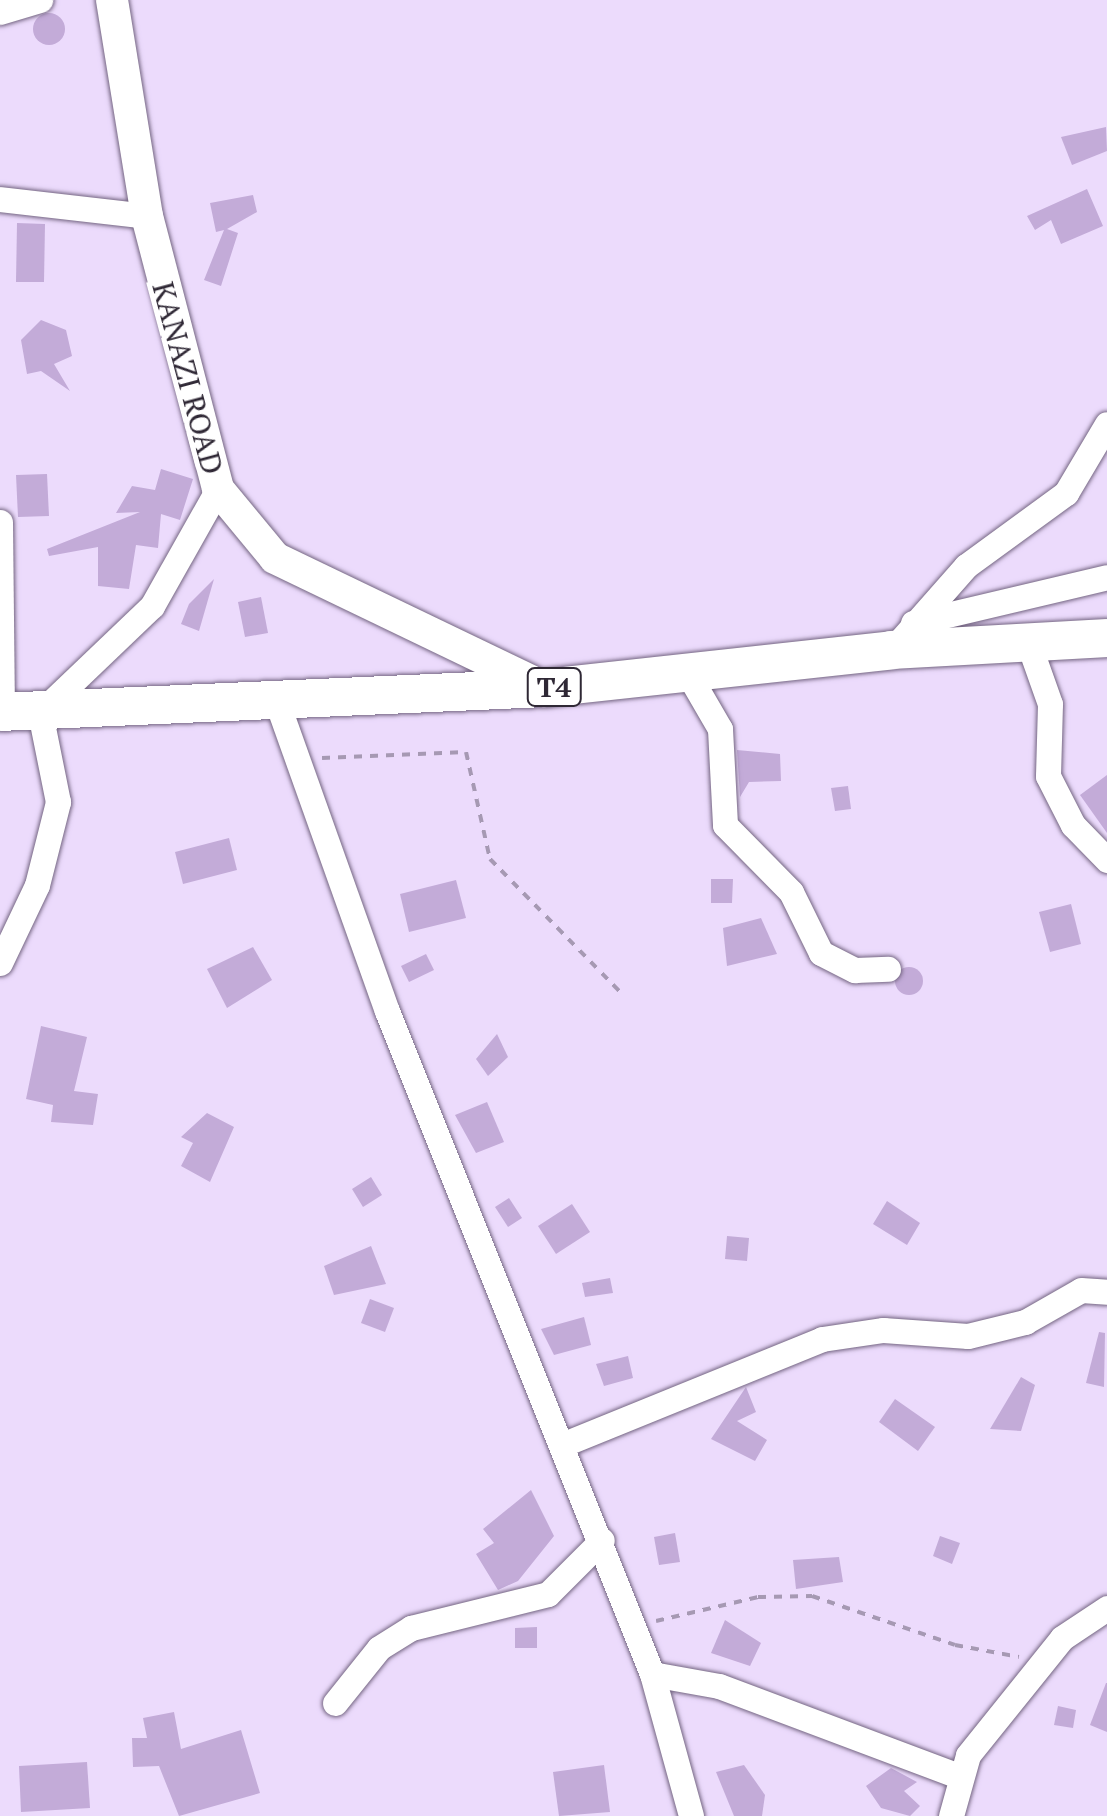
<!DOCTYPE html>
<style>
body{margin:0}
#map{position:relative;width:1107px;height:1816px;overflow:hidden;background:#ecdbfc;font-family:"PT Serif",serif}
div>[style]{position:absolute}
.building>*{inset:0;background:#c3abd8}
.round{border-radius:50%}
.path>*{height:4px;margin-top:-2px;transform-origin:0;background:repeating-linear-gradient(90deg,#a699b3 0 8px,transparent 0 16px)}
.roads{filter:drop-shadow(0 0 2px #746582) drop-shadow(0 0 2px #746582)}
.minor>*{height:25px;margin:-12.5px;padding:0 12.5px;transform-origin:12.5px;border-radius:12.5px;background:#fff}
.major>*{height:32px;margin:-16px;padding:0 16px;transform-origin:16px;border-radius:16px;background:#fff}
.highway>*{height:38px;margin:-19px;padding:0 19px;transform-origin:19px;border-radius:19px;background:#fff}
span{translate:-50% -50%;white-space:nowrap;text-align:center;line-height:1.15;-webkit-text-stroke:10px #fff;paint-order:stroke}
.shield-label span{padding:2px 8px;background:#fff;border:2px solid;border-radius:8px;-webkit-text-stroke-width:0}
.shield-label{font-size:28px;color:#2f2835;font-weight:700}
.street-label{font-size:30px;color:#2f2835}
</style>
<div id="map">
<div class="building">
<i class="round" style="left:33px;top:13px;width:32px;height:32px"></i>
<i style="clip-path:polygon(1106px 127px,1107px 151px,1072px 165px,1061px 137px)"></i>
<i style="clip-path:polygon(1087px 189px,1103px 226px,1061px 244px,1051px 220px,1035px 230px,1027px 216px)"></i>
<i style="clip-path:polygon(253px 195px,257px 212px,227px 229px,238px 233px,221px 286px,204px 280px,224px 230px,216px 232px,210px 203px)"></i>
<i style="clip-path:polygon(17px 223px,45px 224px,44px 282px,16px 282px)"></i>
<i style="clip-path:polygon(41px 320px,66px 330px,72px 356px,54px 364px,70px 391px,41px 371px,27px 374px,21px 340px)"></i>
<i style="clip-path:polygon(161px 469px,193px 479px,180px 520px,161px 514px,158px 548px,136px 545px,129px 589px,98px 586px,98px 547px,49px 556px,47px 549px,140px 512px,116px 513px,132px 486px,155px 490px)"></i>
<i style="clip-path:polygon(47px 474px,49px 516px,18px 517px,16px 475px)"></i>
<i style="clip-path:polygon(214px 579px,199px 631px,181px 624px,189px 604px)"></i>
<i style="clip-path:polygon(261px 597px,268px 633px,245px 637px,238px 602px)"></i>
<i style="clip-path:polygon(737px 750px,780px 754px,781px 781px,749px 782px,740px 797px)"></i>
<i style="clip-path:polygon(1107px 775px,1107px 833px,1080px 795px)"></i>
<i style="clip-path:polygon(848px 786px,851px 809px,835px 811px,831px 788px)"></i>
<i style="clip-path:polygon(229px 838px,237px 870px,183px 884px,175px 852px)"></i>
<i style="clip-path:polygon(711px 879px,733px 879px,732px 903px,711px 903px)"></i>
<i style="clip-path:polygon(456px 880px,466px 918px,409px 932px,400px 894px)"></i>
<i style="clip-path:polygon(1071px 904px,1081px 944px,1050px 952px,1039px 912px)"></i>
<i style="clip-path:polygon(761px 918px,777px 954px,727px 966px,723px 928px)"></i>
<i style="clip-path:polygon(253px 947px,272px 980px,227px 1008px,207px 969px)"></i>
<i style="clip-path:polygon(426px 954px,434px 970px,409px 982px,401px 966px)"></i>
<i class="round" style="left:895px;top:967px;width:28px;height:28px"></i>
<i style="clip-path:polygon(41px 1026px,87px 1037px,74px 1091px,98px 1094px,93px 1125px,51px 1122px,53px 1105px,26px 1099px)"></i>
<i style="clip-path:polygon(497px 1034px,508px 1057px,488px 1076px,476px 1059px)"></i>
<i style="clip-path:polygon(487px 1102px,504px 1142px,476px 1153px,455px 1115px)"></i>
<i style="clip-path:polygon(207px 1113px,234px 1127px,210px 1182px,181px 1166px,193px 1143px,181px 1137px)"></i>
<i style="clip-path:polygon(371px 1177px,382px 1195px,363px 1207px,352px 1189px)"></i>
<i style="clip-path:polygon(509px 1198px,522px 1218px,508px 1227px,495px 1207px)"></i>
<i style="clip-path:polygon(887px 1201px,920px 1223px,907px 1245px,873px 1224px)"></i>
<i style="clip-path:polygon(572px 1204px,590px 1232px,556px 1254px,538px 1226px)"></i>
<i style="clip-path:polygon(727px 1236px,749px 1238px,747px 1261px,725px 1259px)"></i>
<i style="clip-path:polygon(371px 1246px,386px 1284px,334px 1295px,324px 1266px)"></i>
<i style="clip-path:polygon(610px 1278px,613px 1293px,585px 1297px,582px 1283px)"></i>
<i style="clip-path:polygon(370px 1299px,394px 1308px,385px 1332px,361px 1323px)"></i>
<i style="clip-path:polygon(584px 1317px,591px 1345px,554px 1355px,541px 1329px)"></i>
<i style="clip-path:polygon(1099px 1332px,1105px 1333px,1104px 1387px,1086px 1383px)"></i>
<i style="clip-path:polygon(628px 1356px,633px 1378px,604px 1386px,596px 1364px)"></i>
<i style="clip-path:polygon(1021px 1377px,1035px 1385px,1021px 1431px,990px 1429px)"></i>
<i style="clip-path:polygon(746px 1387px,756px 1412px,737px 1421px,767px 1440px,755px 1461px,711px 1439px)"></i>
<i style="clip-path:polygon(895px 1399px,935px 1427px,918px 1451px,879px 1422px)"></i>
<i style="clip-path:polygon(531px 1490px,554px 1536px,518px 1581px,498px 1590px,476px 1554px,494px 1543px,483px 1529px)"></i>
<i style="clip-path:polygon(675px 1533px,680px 1562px,659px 1565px,654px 1537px)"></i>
<i style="clip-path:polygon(940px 1536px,960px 1543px,952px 1564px,933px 1556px)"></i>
<i style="clip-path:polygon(839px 1557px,843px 1582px,796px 1589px,793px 1560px)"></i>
<i style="clip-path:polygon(725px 1620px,761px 1643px,750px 1666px,711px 1653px)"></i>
<i style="clip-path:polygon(537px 1627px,537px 1648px,515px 1648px,515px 1628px)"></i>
<i style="clip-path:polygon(1106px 1683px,1107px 1683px,1107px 1732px,1090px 1725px)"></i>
<i style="clip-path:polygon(1058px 1706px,1076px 1710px,1073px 1728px,1054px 1725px)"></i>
<i style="clip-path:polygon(174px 1712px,181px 1749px,241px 1730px,260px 1793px,179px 1816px,159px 1766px,133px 1767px,132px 1738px,147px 1738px,143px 1718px)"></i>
<i style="clip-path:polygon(87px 1762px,90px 1808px,21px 1812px,19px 1766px)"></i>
<i style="clip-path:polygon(604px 1765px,610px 1812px,559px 1816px,553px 1772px)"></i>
<i style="clip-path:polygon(744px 1765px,765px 1795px,762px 1816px,734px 1816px,716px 1772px)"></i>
<i style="clip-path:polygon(891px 1768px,917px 1782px,904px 1791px,920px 1806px,910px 1816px,881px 1808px,866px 1786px)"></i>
</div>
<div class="path">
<i style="left:322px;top:758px;width:144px;rotate:-2.4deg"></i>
<i style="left:466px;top:752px;width:110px;rotate:77.4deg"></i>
<i style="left:490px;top:859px;width:187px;rotate:45.6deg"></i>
<i style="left:656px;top:1621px;width:105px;rotate:-13.2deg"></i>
<i style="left:758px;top:1597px;width:54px;rotate:-1.1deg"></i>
<i style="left:812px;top:1596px;width:151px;rotate:18.9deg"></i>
<i style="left:955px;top:1645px;width:65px;rotate:10.6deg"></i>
</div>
<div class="roads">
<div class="minor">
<i style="left:0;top:12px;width:42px;rotate:-16.7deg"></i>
<i style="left:0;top:199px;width:148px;rotate:6.6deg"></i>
<i style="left:0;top:522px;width:190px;rotate:89.4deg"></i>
<i style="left:913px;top:623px;width:199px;rotate:-13.3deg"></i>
<i style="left:1027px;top:639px;width:69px;rotate:70.5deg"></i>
<i style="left:1050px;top:704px;width:72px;rotate:91.6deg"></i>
<i style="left:1048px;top:776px;width:55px;rotate:63deg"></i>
<i style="left:1073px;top:825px;width:49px;rotate:45.8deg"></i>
<i style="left:892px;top:650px;width:112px;rotate:-48.6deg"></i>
<i style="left:966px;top:566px;width:124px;rotate:-36.1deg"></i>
<i style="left:1066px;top:493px;width:80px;rotate:-59.3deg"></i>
<i style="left:687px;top:672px;width:66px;rotate:59.9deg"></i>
<i style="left:720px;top:729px;width:96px;rotate:87deg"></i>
<i style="left:725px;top:825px;width:94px;rotate:45.4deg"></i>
<i style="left:791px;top:892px;width:68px;rotate:63.8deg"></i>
<i style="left:821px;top:953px;width:38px;rotate:27deg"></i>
<i style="left:855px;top:970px;width:33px;rotate:-2deg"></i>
<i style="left:278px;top:705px;width:325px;rotate:70.4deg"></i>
<i style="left:387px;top:1011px;width:714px;rotate:68.21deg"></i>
<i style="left:652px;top:1674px;width:147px;rotate:74.6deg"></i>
<i style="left:0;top:963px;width:86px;rotate:-64.6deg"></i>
<i style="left:37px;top:885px;width:86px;rotate:-75.8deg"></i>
<i style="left:58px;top:802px;width:91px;rotate:-101.4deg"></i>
<i style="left:40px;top:713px;width:155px;rotate:-43.7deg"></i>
<i style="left:152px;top:606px;width:134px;rotate:-60.6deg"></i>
<i style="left:564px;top:1444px;width:279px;rotate:-22.1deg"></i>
<i style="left:822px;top:1339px;width:62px;rotate:-8.4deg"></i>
<i style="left:883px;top:1330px;width:85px;rotate:4deg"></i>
<i style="left:968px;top:1336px;width:59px;rotate:-13.8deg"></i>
<i style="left:1025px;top:1322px;width:64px;rotate:-29.7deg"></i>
<i style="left:1081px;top:1290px;width:26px;rotate:4deg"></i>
<i style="left:652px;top:1674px;width:68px;rotate:10.2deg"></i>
<i style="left:719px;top:1686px;width:256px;rotate:20.6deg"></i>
<i style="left:335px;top:1703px;width:70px;rotate:-51.3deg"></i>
<i style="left:379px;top:1648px;width:38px;rotate:-32deg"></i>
<i style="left:411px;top:1628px;width:141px;rotate:-13.9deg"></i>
<i style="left:548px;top:1594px;width:76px;rotate:-45deg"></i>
<i style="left:951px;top:1816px;width:63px;rotate:-74.4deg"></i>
<i style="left:968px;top:1755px;width:150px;rotate:-51.2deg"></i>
<i style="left:1062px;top:1638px;width:54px;rotate:-33.7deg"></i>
</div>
<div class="major">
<i style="left:112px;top:0;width:219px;rotate:80.8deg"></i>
<i style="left:147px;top:216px;width:282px;rotate:75.4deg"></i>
<i style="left:218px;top:489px;width:89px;rotate:50.4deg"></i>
<i style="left:275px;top:558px;width:300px;rotate:25.7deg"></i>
</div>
<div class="highway">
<i style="left:0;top:712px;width:546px;rotate:-2.52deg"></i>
<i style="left:545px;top:688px;width:349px;rotate:-6.2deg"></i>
<i style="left:892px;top:650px;width:215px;rotate:-3.2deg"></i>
</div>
</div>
<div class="shield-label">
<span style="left:554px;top:687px">T4</span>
</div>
<div class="street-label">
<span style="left:188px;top:378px;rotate:75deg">KANAZI ROAD</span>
</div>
</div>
